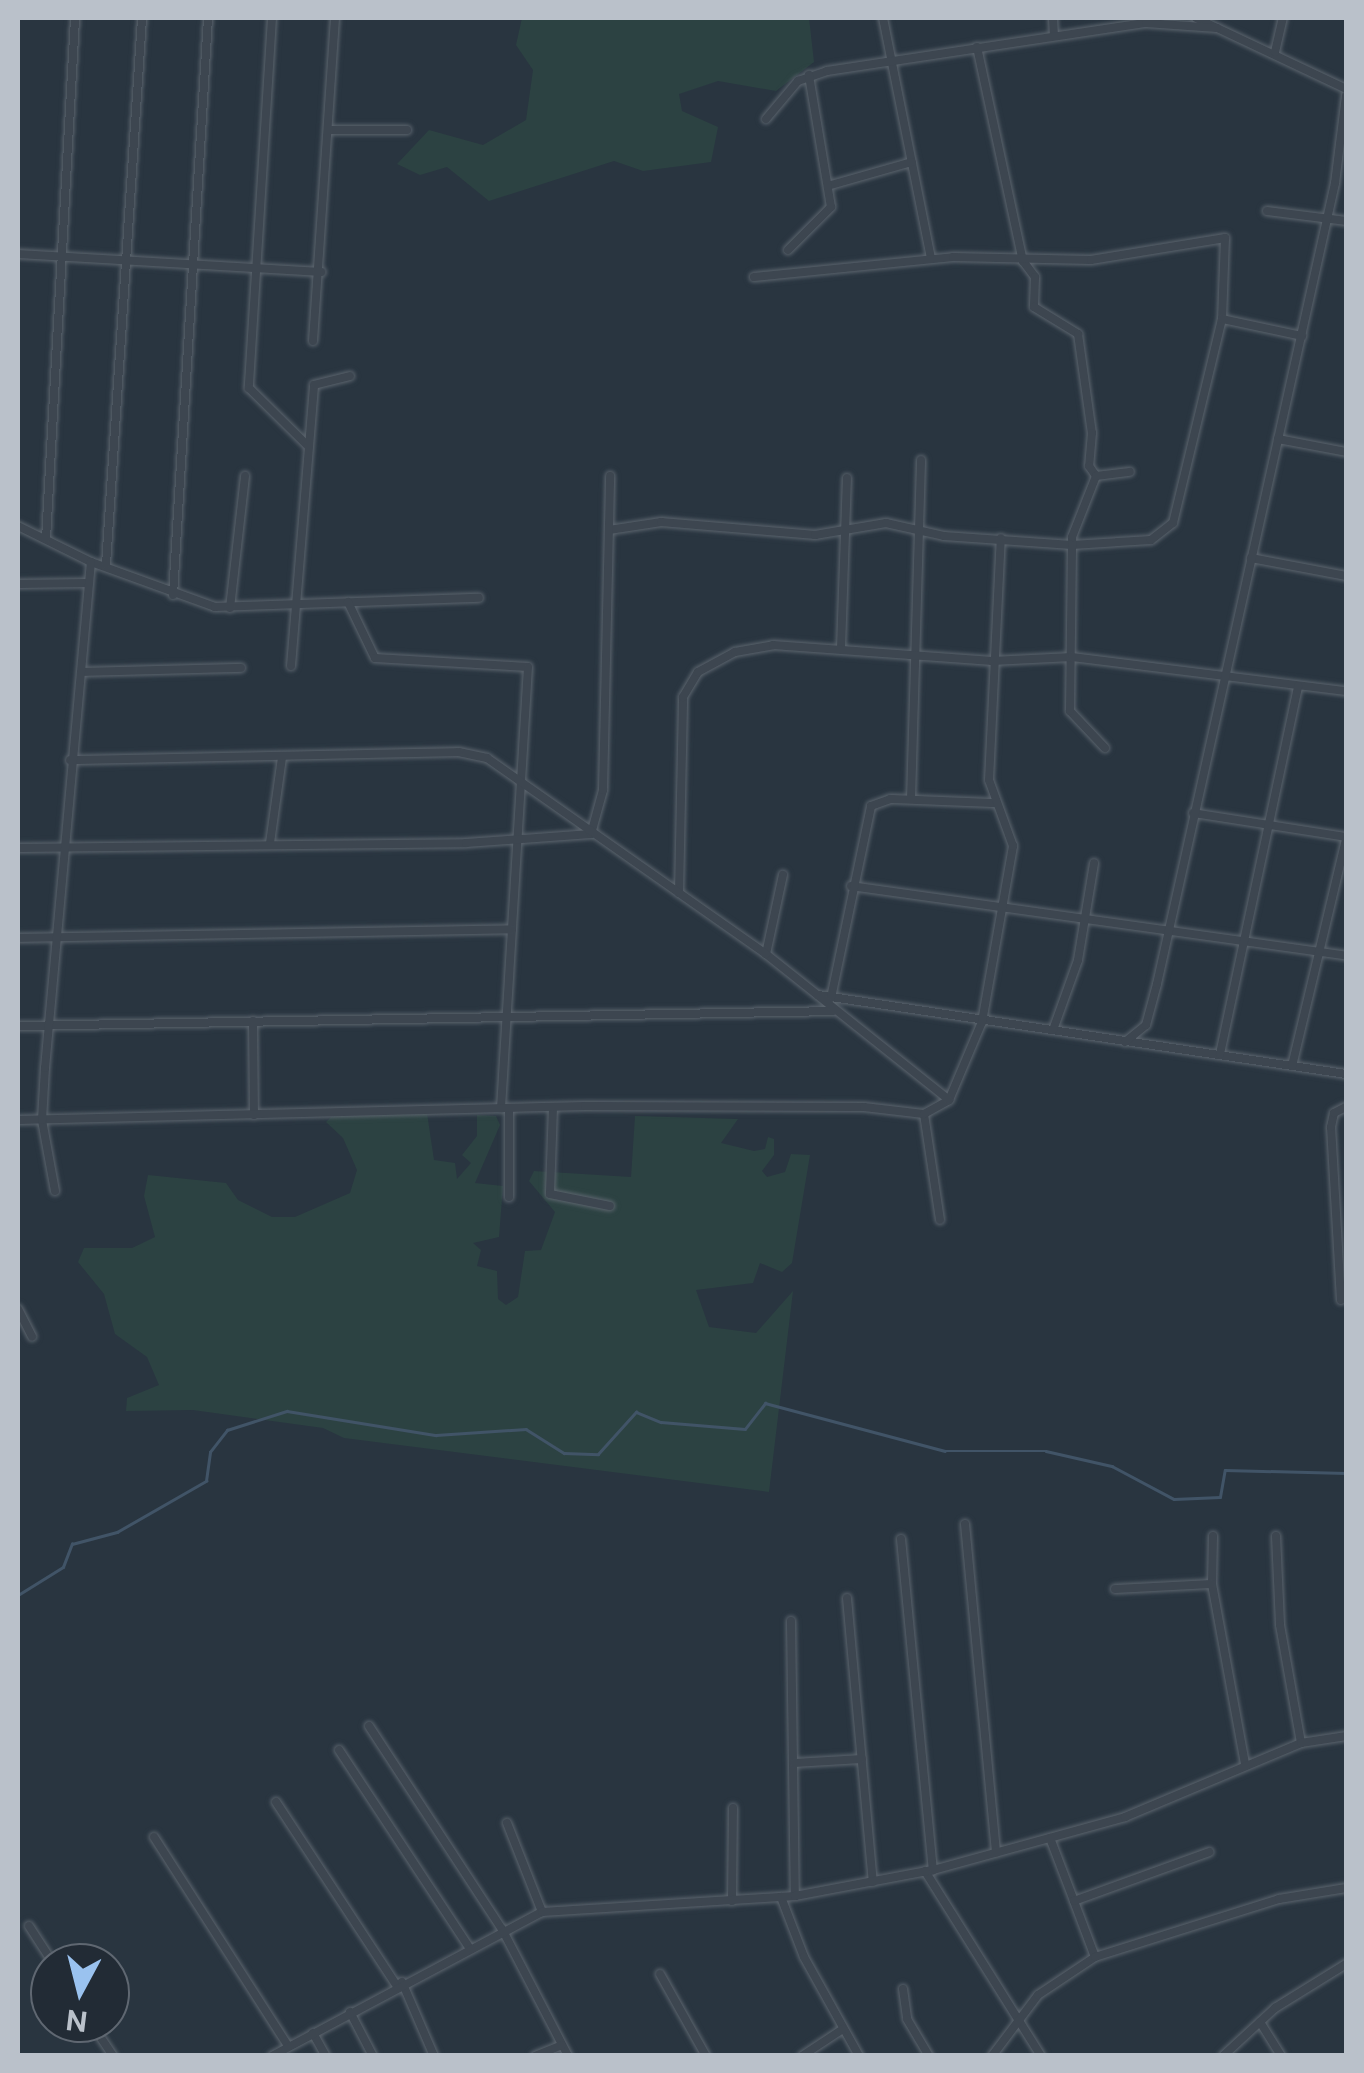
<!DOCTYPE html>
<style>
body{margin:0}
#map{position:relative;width:1364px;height:2073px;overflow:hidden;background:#293540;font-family:"Public Sans",sans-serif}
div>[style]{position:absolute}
.green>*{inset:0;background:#2c4242}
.stream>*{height:2.5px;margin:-1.25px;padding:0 1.25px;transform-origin:1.25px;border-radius:1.25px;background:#415467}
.roads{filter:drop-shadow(0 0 2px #5b646d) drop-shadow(0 0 2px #5b646d)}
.minor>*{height:8px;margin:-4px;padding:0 4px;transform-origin:4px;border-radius:4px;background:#3d4650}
span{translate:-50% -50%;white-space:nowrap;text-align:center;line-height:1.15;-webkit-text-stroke:8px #222b35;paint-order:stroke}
.frame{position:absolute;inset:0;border:20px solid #bac1ca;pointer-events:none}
.north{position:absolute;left:30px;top:1943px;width:100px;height:100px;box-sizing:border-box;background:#222b35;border:2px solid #5f6771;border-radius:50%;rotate:187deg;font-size:28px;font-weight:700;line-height:40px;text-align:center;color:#bac1ca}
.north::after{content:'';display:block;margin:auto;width:35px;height:45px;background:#9ac2ef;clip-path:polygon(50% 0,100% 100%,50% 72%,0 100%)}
</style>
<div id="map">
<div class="green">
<i style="clip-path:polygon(522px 18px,809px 18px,814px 62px,776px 91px,718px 81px,679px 94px,682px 111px,718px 127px,711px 162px,643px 171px,614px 161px,489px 201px,447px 167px,420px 175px,397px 164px,429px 130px,483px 145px,526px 120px,533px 70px,516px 45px)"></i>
<i style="clip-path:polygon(427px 1113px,434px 1160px,455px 1163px,457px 1179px,471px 1163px,462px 1155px,477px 1136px,477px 1115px,496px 1116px,500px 1125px,475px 1183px,503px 1186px,499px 1237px,473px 1243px,481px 1250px,477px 1266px,497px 1271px,498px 1299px,506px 1305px,518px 1297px,525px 1251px,541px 1250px,555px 1212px,529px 1181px,534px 1171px,631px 1177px,635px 1116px,738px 1119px,721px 1143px,754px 1151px,765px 1149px,768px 1137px,774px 1139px,774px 1155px,762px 1171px,767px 1177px,785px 1172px,791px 1154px,810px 1155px,792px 1263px,782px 1272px,760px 1263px,753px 1283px,696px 1290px,709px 1327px,756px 1333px,793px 1291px,769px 1492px,344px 1438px,323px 1428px,193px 1410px,126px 1411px,127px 1398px,159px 1385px,147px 1357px,115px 1334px,104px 1294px,78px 1262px,84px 1248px,132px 1248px,155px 1237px,144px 1196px,148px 1175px,226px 1183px,238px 1200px,272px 1217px,295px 1217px,350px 1193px,357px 1170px,343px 1138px,326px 1122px,332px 1116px)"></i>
</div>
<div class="stream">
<i style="left:18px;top:1595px;width:53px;rotate:-31.9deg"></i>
<i style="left:63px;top:1567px;width:25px;rotate:-69deg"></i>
<i style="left:72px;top:1544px;width:47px;rotate:-14.9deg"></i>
<i style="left:117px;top:1532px;width:103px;rotate:-29.8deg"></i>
<i style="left:206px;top:1481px;width:29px;rotate:-82deg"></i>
<i style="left:210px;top:1452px;width:28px;rotate:-52deg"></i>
<i style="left:227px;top:1430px;width:63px;rotate:-17.6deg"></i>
<i style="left:287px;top:1411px;width:151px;rotate:9.2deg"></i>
<i style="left:436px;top:1435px;width:90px;rotate:-3.8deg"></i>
<i style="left:526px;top:1429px;width:45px;rotate:32.3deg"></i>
<i style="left:564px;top:1453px;width:34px;rotate:2deg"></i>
<i style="left:598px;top:1454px;width:57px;rotate:-47.9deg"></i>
<i style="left:636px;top:1412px;width:27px;rotate:22deg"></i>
<i style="left:661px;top:1422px;width:84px;rotate:4.8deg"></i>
<i style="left:745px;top:1429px;width:33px;rotate:-52deg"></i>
<i style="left:765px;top:1403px;width:186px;rotate:14.9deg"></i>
<i style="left:945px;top:1451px;width:101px"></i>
<i style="left:1046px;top:1451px;width:68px;rotate:12.8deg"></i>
<i style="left:1112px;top:1466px;width:70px;rotate:28deg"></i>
<i style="left:1174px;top:1499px;width:46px;rotate:-2.5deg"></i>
<i style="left:1220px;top:1497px;width:27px;rotate:-80deg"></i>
<i style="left:1225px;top:1470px;width:121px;rotate:1.4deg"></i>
</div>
<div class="roads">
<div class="minor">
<i style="left:272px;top:18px;width:371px;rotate:93.6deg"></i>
<i style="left:249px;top:388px;width:81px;rotate:44.5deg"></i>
<i style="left:883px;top:18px;width:245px;rotate:78.7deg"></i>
<i style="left:1053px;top:18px;width:18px;rotate:87deg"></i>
<i style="left:1196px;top:18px;width:166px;rotate:25.3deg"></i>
<i style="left:977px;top:47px;width:219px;rotate:77.9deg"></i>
<i style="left:1023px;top:261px;width:20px;rotate:53deg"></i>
<i style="left:1035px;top:277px;width:30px;rotate:92deg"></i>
<i style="left:1034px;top:307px;width:52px;rotate:31.5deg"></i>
<i style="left:1078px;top:334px;width:100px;rotate:82deg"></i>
<i style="left:1092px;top:433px;width:33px;rotate:95deg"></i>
<i style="left:1089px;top:466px;width:12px;rotate:55deg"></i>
<i style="left:1275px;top:52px;width:35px;rotate:-77deg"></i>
<i style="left:766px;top:119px;width:50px;rotate:-49.9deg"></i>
<i style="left:798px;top:81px;width:31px;rotate:-19deg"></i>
<i style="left:827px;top:71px;width:323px;rotate:-8.6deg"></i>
<i style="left:1146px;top:23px;width:71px;rotate:4deg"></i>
<i style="left:328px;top:130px;width:79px"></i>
<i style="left:831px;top:185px;width:84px;rotate:-15.9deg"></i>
<i style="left:1267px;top:211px;width:80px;rotate:7.2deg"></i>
<i style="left:788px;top:250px;width:61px;rotate:-45deg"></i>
<i style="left:831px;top:207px;width:134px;rotate:-99.5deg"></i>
<i style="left:18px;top:254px;width:304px;rotate:3.4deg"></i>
<i style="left:754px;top:277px;width:200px;rotate:-5.7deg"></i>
<i style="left:953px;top:257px;width:138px;rotate:1.2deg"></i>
<i style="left:1091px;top:260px;width:136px;rotate:-9.3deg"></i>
<i style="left:1225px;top:238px;width:81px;rotate:92.1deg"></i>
<i style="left:313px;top:341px;width:324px;rotate:-86.1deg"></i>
<i style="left:1278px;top:439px;width:69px;rotate:10.8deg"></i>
<i style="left:18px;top:526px;width:81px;rotate:26.3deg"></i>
<i style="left:91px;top:562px;width:132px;rotate:19.9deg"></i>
<i style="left:215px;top:607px;width:264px;rotate:-2deg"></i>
<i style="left:609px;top:530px;width:53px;rotate:-8.7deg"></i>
<i style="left:661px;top:522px;width:155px;rotate:4.8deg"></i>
<i style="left:815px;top:535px;width:72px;rotate:-9.6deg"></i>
<i style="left:886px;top:523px;width:59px;rotate:12.6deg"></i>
<i style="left:944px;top:536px;width:128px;rotate:4deg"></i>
<i style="left:1072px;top:545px;width:79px;rotate:-3.6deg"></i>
<i style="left:1151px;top:540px;width:28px;rotate:-38deg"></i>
<i style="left:1173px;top:523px;width:210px;rotate:-76.5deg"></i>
<i style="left:1222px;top:319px;width:82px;rotate:12deg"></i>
<i style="left:46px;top:539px;width:522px;rotate:-86.81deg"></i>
<i style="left:1251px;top:558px;width:97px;rotate:10.7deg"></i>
<i style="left:106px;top:565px;width:548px;rotate:-86.23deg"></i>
<i style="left:18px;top:584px;width:70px;rotate:-0.8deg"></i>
<i style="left:173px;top:595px;width:578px;rotate:-86.53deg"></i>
<i style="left:348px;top:602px;width:62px;rotate:64.3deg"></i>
<i style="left:375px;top:658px;width:153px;rotate:3.4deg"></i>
<i style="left:528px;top:667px;width:442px;rotate:93.5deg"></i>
<i style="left:230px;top:608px;width:133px;rotate:-83.5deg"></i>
<i style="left:841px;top:648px;width:170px;rotate:-88deg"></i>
<i style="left:291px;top:666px;width:282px;rotate:-85.3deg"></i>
<i style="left:314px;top:385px;width:37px;rotate:-14deg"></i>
<i style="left:84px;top:672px;width:157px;rotate:-1.5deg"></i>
<i style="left:1105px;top:748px;width:51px;rotate:-133.4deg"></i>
<i style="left:1070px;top:711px;width:174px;rotate:-89.3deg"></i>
<i style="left:1072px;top:537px;width:66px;rotate:-68.5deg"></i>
<i style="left:1096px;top:476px;width:34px;rotate:-7deg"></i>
<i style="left:911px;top:799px;width:339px;rotate:-88.3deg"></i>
<i style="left:1193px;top:813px;width:155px;rotate:8.9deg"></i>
<i style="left:270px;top:843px;width:86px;rotate:-82deg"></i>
<i style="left:18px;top:848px;width:448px;rotate:-0.6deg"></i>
<i style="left:466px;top:843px;width:125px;rotate:-4.1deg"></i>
<i style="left:591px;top:834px;width:46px;rotate:-74.7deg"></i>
<i style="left:603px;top:790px;width:314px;rotate:-88.7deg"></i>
<i style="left:851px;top:886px;width:500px;rotate:8deg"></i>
<i style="left:679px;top:893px;width:196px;rotate:-88.8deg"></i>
<i style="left:683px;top:697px;width:29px;rotate:-59deg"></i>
<i style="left:698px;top:672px;width:42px;rotate:-28.4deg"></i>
<i style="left:735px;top:652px;width:39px;rotate:-10deg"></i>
<i style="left:773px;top:645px;width:220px;rotate:4.2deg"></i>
<i style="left:992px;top:661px;width:80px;rotate:-2.9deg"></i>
<i style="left:1072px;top:657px;width:276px;rotate:7.1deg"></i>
<i style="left:18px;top:938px;width:494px;rotate:-1deg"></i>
<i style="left:766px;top:954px;width:81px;rotate:-77.9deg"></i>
<i style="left:818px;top:995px;width:534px;rotate:8.51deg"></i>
<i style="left:831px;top:998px;width:196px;rotate:-78.2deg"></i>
<i style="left:871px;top:806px;width:20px;rotate:-20deg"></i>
<i style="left:890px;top:799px;width:104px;rotate:2.2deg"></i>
<i style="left:253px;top:1021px;width:94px;rotate:89.4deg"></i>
<i style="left:18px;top:1026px;width:815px;rotate:-1.05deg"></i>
<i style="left:1053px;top:1030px;width:74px;rotate:-70.3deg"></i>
<i style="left:1078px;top:960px;width:98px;rotate:-80.6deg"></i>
<i style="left:1125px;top:1042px;width:27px;rotate:-39deg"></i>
<i style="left:1146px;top:1025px;width:42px;rotate:-75deg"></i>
<i style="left:1157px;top:984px;width:821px;rotate:-77.47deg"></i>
<i style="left:1335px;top:183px;width:88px;rotate:-82.8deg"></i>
<i style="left:1220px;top:1054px;width:376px;rotate:-78deg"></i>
<i style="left:1292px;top:1066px;width:232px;rotate:-76.6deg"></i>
<i style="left:949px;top:1100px;width:85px;rotate:-67.1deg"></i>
<i style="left:982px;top:1022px;width:179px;rotate:-80deg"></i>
<i style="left:1013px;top:846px;width:70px;rotate:-110deg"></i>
<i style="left:989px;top:780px;width:242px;rotate:-87.2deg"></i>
<i style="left:553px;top:1107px;width:87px;rotate:92deg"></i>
<i style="left:550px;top:1194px;width:61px;rotate:11.3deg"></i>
<i style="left:509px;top:1108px;width:89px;rotate:90deg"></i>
<i style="left:924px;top:1114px;width:107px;rotate:81.4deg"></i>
<i style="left:18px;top:1120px;width:567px;rotate:-1.41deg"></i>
<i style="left:585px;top:1106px;width:279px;rotate:0.2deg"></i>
<i style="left:864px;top:1107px;width:60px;rotate:6.7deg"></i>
<i style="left:924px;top:1114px;width:29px;rotate:-29deg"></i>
<i style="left:949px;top:1100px;width:234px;rotate:-141.4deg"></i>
<i style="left:766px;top:954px;width:341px;rotate:-144.9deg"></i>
<i style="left:487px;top:758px;width:29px;rotate:-168deg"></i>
<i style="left:459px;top:752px;width:389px;rotate:178.8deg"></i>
<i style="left:55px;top:1191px;width:72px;rotate:-100.4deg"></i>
<i style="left:42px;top:1120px;width:52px;rotate:-86.7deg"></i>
<i style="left:45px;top:1068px;width:508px;rotate:-84.81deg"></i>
<i style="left:1341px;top:1300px;width:173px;rotate:-93.3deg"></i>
<i style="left:1331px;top:1127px;width:14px;rotate:-78deg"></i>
<i style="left:1334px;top:1113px;width:13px;rotate:-27deg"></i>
<i style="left:18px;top:1309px;width:31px;rotate:63deg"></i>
<i style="left:965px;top:1524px;width:330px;rotate:84.6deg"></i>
<i style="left:1213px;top:1536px;width:48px;rotate:91.2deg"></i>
<i style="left:1212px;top:1584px;width:183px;rotate:79.6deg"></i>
<i style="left:1276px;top:1536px;width:89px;rotate:87.4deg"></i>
<i style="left:1280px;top:1625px;width:120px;rotate:79.9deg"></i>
<i style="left:901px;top:1539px;width:333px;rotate:84.5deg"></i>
<i style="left:1115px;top:1589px;width:97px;rotate:-3deg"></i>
<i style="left:847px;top:1598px;width:285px;rotate:84.8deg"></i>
<i style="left:791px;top:1621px;width:275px;rotate:89.2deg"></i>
<i style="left:369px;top:1726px;width:243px;rotate:56.8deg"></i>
<i style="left:502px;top:1929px;width:143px;rotate:62.5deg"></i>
<i style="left:339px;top:1750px;width:235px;rotate:56.6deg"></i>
<i style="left:794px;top:1763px;width:68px;rotate:-3.4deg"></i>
<i style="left:276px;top:1802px;width:219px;rotate:56.7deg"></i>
<i style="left:507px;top:1823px;width:96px;rotate:68.5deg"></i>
<i style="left:154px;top:1837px;width:248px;rotate:57.3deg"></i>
<i style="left:1050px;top:1838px;width:67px;rotate:69.1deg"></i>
<i style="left:925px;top:1871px;width:218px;rotate:57.9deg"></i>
<i style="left:781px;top:1897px;width:64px;rotate:69deg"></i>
<i style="left:804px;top:1957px;width:113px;rotate:60.9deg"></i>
<i style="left:732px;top:1901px;width:93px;rotate:-89.4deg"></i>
<i style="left:29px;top:1926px;width:44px;rotate:57deg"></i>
<i style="left:1095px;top:1957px;width:60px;rotate:-110.6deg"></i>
<i style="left:1074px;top:1901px;width:144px;rotate:-19.9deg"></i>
<i style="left:660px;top:1974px;width:94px;rotate:60.7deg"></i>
<i style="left:402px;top:1982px;width:81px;rotate:66.6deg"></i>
<i style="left:903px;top:1989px;width:30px;rotate:82deg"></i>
<i style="left:907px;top:2019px;width:43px;rotate:59.3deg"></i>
<i style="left:350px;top:2012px;width:50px;rotate:62.4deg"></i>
<i style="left:1260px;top:2022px;width:40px;rotate:58deg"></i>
<i style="left:91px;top:2023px;width:40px;rotate:56deg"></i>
<i style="left:313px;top:2033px;width:26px;rotate:61deg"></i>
<i style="left:272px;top:2056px;width:306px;rotate:-28.1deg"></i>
<i style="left:542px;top:1912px;width:254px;rotate:-3.6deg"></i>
<i style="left:795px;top:1896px;width:140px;rotate:-10.7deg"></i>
<i style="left:933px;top:1870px;width:199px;rotate:-15.4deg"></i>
<i style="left:1125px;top:1817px;width:191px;rotate:-22.8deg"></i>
<i style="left:1301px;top:1743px;width:46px;rotate:-8.8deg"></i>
<i style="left:535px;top:2056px;width:29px;rotate:-22deg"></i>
<i style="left:802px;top:2056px;width:49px;rotate:-33.4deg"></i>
<i style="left:992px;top:2056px;width:76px;rotate:-53deg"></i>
<i style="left:1038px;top:1995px;width:69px;rotate:-33.7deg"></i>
<i style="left:1095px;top:1957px;width:193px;rotate:-17.5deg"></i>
<i style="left:1279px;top:1899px;width:68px;rotate:-9.3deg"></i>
<i style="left:1223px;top:2056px;width:71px;rotate:-42.7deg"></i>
<i style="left:1275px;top:2008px;width:84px;rotate:-31.8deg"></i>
</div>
</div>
<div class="frame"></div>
<div class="north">N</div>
</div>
